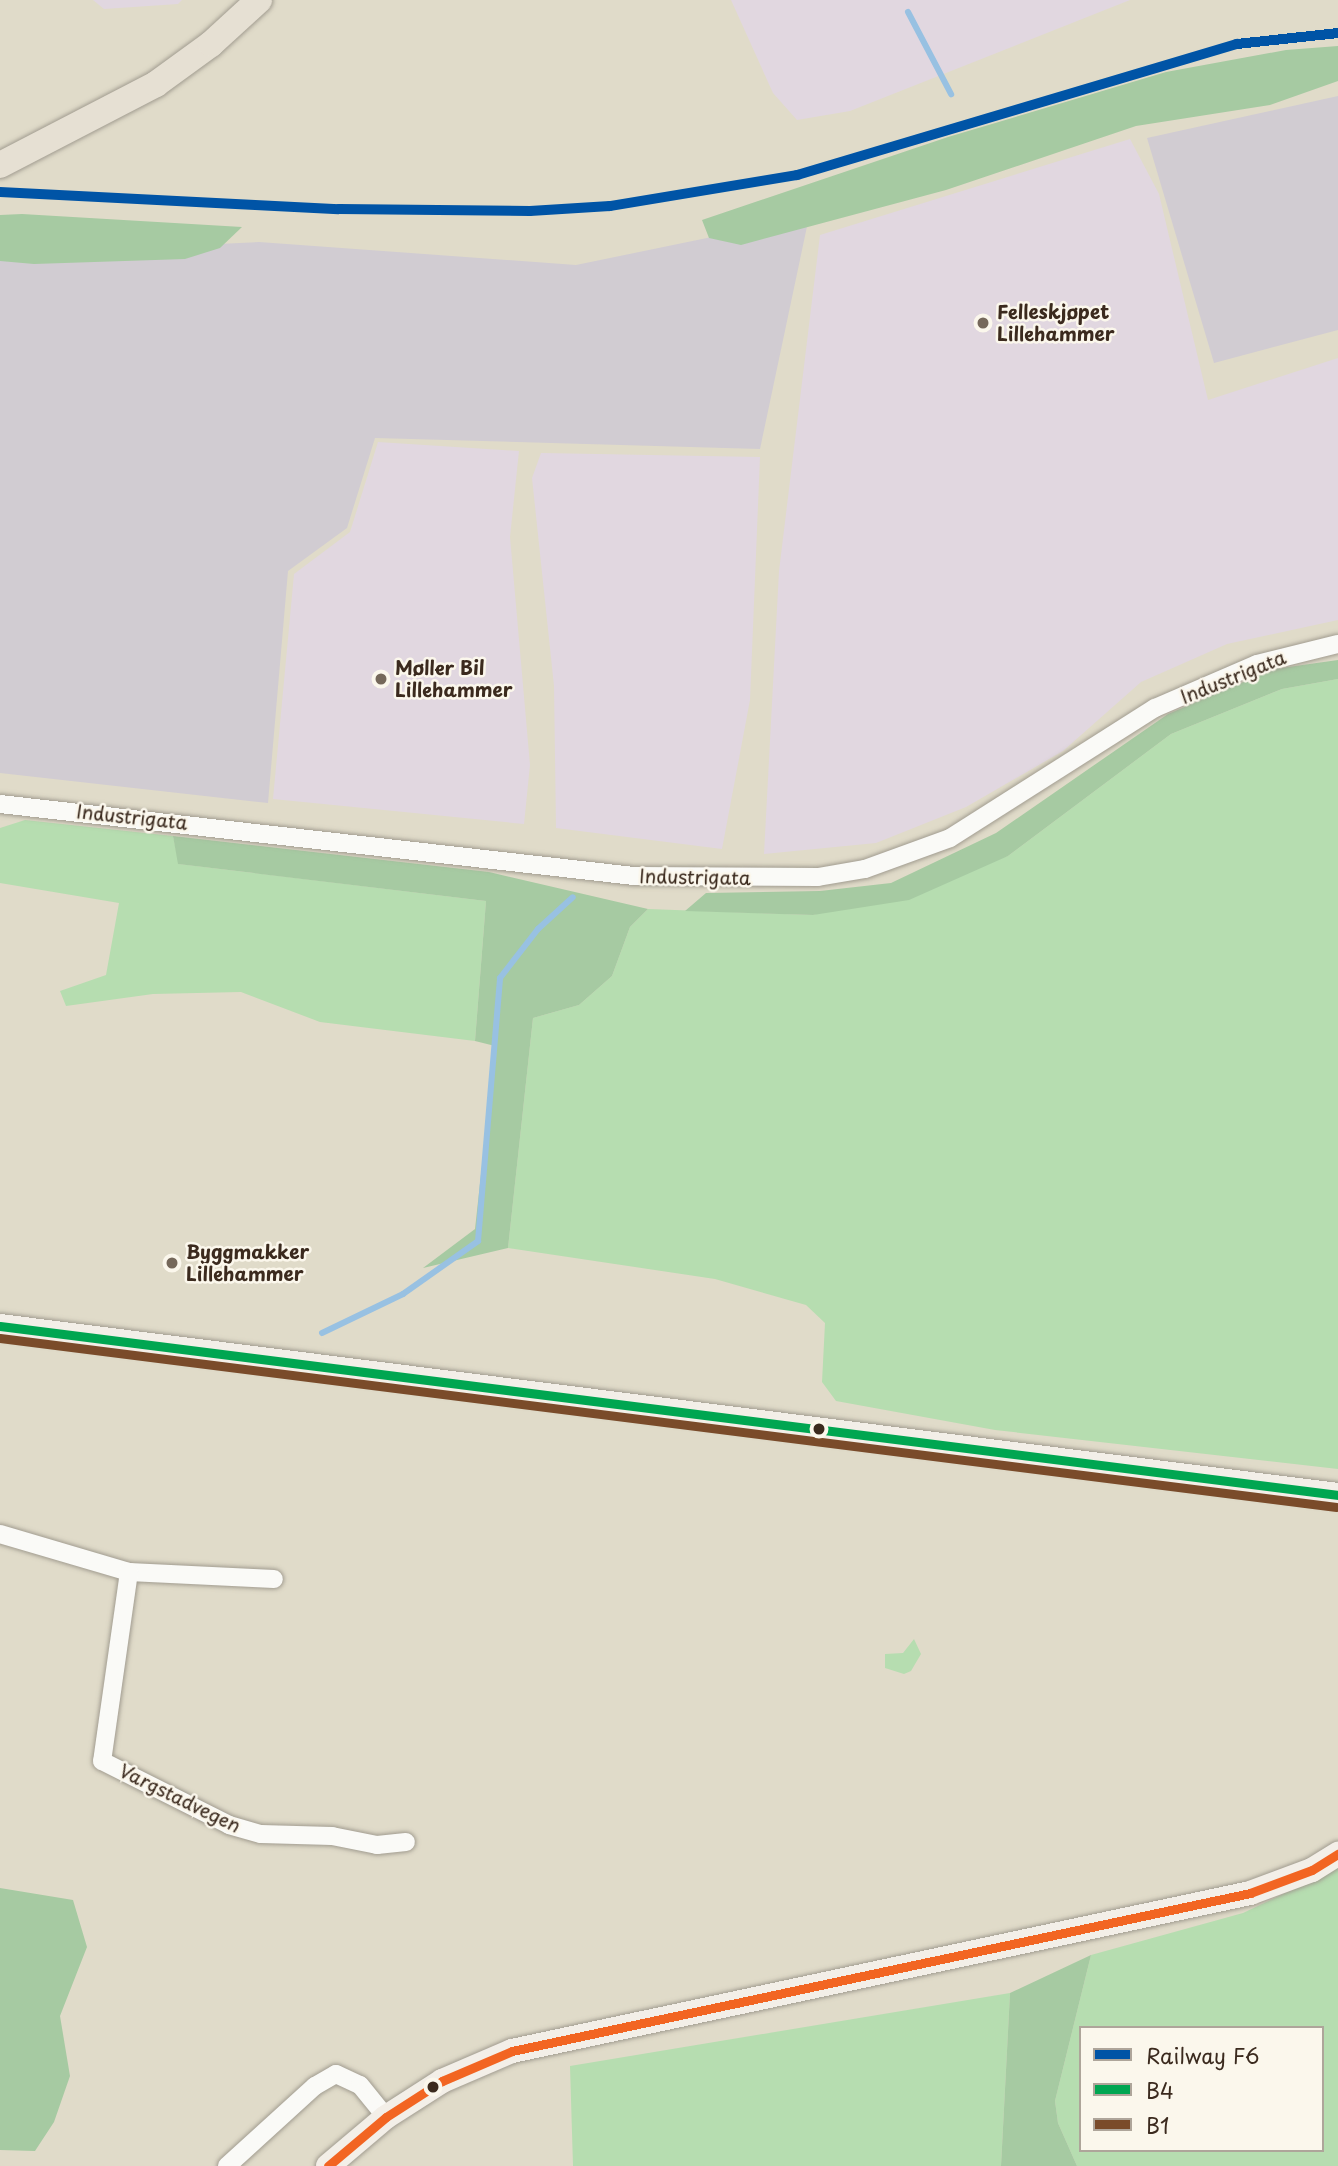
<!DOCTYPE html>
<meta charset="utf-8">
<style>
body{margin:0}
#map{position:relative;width:1338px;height:2166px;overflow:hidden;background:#e0dbc9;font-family:"Playpen Sans",sans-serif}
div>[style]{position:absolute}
.built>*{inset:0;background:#e1d7e0}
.industrial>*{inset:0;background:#d1ccd2}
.green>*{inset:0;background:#b6ddb0}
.forest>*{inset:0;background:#a6caa2}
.stream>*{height:6px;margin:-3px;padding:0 3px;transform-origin:3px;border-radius:3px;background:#98c1e2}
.roads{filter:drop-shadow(0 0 2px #a19c90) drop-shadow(0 0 2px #a19c90)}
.street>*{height:18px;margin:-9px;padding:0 9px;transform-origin:9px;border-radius:9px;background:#fafaf7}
.secondary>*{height:24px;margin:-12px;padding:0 12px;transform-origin:12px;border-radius:12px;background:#f3efe8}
.primary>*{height:26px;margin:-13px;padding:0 13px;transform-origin:13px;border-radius:13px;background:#e6e0d3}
.bus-1>*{height:9px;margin:-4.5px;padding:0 4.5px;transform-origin:4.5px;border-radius:4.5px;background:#00a651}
.bus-2>*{height:9px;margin:-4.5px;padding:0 4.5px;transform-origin:4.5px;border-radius:4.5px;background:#7a4b2a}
.bus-3>*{height:9px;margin:-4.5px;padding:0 4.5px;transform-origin:4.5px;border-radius:4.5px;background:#f26522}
.rail-1>*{height:10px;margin:-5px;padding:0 5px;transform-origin:5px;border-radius:5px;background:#0054a6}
.dots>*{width:19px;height:19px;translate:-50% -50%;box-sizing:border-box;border:4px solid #fbf7ec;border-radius:50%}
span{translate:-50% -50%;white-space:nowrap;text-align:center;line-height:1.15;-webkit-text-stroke:5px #fbf7ec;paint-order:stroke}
.poi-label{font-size:19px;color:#3b2a1e;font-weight:700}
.left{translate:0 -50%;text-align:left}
.street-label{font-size:19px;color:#3b2a1e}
.legend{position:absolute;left:1079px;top:2026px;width:245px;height:126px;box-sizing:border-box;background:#fbf7ec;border:2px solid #aea59a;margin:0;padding:9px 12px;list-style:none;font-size:21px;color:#3b2a1e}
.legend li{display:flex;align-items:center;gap:14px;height:35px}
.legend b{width:35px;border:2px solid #aea59a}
</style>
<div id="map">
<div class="built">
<i style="clip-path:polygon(93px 0,182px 0,178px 4px,104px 9px)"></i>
<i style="clip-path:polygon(731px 0,1130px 0,850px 111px,797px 120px,773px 93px)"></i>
<i style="clip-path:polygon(1130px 139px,1159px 194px,1208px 400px,1338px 358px,1338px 620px,1227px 644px,1141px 682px,1063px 751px,966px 807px,876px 843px,764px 854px,779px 571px,820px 235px)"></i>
<i style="clip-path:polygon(378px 442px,519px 451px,510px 537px,530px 765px,524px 824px,273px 799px,294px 574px,350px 532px)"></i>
<i style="clip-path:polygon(541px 453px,760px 457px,750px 700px,722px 849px,556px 828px,554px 686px,532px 478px)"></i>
</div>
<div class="industrial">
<i style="clip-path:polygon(1338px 96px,1338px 330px,1214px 363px,1147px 138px)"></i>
<i style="clip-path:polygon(809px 217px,760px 449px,375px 438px,347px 528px,288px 571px,268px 803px,0 773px,0 254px,259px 242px,576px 265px)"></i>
</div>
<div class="green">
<i style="clip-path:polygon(1338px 679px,1338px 1469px,995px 1430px,836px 1401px,822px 1382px,825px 1323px,806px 1305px,715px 1279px,508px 1248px,533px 1018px,579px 1005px,612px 976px,630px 927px,648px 909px,813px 915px,1008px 856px,1171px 734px,1282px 689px)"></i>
<i style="clip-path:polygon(25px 820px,173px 836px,179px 864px,486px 901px,475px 1041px,320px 1022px,241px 992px,153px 994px,66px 1006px,60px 991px,106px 975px,119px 903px,0 883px,0 828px)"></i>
<i style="clip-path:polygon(914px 1639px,921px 1654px,911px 1671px,904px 1674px,885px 1668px,885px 1654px,903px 1653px)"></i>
<i style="clip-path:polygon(evenodd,1338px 1868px,1338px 2166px,1077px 2166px,1058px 2123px,1055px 2101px,1091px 1955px,1243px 1913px,1338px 1868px,1081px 2028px,1322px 2028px,1322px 2150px,1081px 2150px,1081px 2028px)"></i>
<i style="clip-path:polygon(1010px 1993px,1001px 2166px,573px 2166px,570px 2066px)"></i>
</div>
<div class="forest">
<i style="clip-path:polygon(1338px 46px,1338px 81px,1270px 105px,1136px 126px,946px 190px,741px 245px,709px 238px,702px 220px,948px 137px,1166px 72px,1286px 50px)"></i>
<i style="clip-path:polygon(0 215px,22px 214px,242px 227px,220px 248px,185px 259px,34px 264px,0 261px)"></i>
<i style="clip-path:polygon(1338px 660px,1338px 679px,1282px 689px,1171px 734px,1008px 856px,909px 900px,813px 915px,685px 911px,706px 893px,820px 891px,891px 883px,996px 833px,1168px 714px,1274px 669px)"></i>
<i style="clip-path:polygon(173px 836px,489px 872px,648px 909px,630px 927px,612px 976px,579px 1005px,533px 1018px,508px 1248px,423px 1268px,475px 1229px,495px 1046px,475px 1041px,486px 901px,178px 864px)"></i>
<i style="clip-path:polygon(0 1888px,73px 1900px,87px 1947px,60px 2016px,70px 2076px,54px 2122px,35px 2151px,0 2150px)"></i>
<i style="clip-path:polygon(1091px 1955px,1055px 2101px,1058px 2123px,1077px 2166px,1001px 2166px,1010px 1993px)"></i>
</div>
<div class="stream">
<i style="left:908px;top:12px;width:93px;rotate:62.3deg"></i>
<i style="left:322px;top:1333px;width:90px;rotate:-25.7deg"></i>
<i style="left:403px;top:1294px;width:92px;rotate:-35.2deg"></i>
<i style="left:478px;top:1241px;width:264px;rotate:-85.2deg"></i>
<i style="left:500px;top:978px;width:62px;rotate:-52.2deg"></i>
<i style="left:538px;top:929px;width:47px;rotate:-42.4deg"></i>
</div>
<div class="roads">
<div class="street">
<i style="left:0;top:804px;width:638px;rotate:6.48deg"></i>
<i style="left:634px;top:876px;width:184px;rotate:0.3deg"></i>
<i style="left:818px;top:877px;width:48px;rotate:-9.7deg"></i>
<i style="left:865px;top:869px;width:90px;rotate:-20deg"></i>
<i style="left:950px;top:838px;width:243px;rotate:-32.4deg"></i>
<i style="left:1155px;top:708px;width:111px;rotate:-23.3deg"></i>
<i style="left:1257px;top:664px;width:83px;rotate:-13.9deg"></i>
<i style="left:0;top:1534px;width:134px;rotate:16.4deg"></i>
<i style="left:129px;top:1572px;width:145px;rotate:2.8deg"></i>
<i style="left:129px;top:1572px;width:191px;rotate:98.1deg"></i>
<i style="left:102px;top:1761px;width:142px;rotate:26.7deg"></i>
<i style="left:229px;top:1825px;width:33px;rotate:16deg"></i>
<i style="left:261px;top:1834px;width:71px;rotate:1.6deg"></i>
<i style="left:332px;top:1836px;width:46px;rotate:11.3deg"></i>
<i style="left:377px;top:1845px;width:29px;rotate:-6deg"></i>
<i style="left:227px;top:2166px;width:119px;rotate:-42.3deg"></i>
<i style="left:315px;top:2086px;width:24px;rotate:-30deg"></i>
<i style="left:336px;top:2074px;width:26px;rotate:25deg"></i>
<i style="left:360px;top:2085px;width:41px;rotate:50.9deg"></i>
</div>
<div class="secondary">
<i style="left:0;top:1326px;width:1349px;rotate:7.2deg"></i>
<i style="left:328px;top:2166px;width:76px;rotate:-40.2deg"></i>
<i style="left:386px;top:2117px;width:67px;rotate:-32.7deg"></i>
<i style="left:442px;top:2081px;width:76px;rotate:-23.2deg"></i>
<i style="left:512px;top:2051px;width:755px;rotate:-12.08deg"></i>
<i style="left:1250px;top:1893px;width:66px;rotate:-20.4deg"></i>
<i style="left:1312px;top:1870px;width:31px;rotate:-32deg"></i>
</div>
<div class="primary">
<i style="left:0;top:165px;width:176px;rotate:-27.4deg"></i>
<i style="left:156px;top:84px;width:68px;rotate:-36deg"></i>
<i style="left:211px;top:44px;width:65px;rotate:-42.5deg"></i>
</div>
</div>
<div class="bus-1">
<i style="left:0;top:1326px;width:1349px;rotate:7.2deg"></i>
</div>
<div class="bus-2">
<i style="left:0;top:1338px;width:1347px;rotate:7.21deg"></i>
</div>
<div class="bus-3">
<i style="left:328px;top:2166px;width:76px;rotate:-40.2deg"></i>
<i style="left:386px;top:2117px;width:67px;rotate:-32.7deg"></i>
<i style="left:442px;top:2081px;width:76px;rotate:-23.2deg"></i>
<i style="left:512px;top:2051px;width:755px;rotate:-12.08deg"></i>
<i style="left:1250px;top:1893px;width:66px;rotate:-20.4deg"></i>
<i style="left:1312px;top:1870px;width:31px;rotate:-32deg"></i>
</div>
<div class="rail-1">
<i style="left:0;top:192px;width:339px;rotate:2.9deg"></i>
<i style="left:339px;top:209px;width:191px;rotate:0.6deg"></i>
<i style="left:530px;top:211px;width:80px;rotate:-3.6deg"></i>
<i style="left:610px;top:206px;width:190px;rotate:-9.4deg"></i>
<i style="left:797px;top:175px;width:459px;rotate:-16.6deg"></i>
<i style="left:1237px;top:44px;width:102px;rotate:-6.2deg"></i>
</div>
<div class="dots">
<i style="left:983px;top:323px;background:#75685a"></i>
<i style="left:381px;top:679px;background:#75685a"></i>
<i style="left:172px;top:1263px;background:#75685a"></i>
<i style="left:819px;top:1429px;background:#3b2a1e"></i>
<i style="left:433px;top:2087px;background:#3b2a1e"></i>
</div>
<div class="poi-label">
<span class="left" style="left:997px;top:323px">Felleskjøpet<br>Lillehammer</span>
<span class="left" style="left:395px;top:679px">Møller Bil<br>Lillehammer</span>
<span class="left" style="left:186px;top:1263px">Byggmakker<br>Lillehammer</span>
</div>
<div class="street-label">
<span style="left:1233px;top:677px;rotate:-22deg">Industrigata</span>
<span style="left:132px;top:817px;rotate:6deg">Industrigata</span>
<span style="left:695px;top:877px;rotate:1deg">Industrigata</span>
<span style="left:180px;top:1798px;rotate:26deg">Vargstadvegen</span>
</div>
<ul class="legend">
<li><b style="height:9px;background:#0054a6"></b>Railway F6</li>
<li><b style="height:9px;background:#00a651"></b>B4</li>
<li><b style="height:9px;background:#7a4b2a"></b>B1</li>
</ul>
</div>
